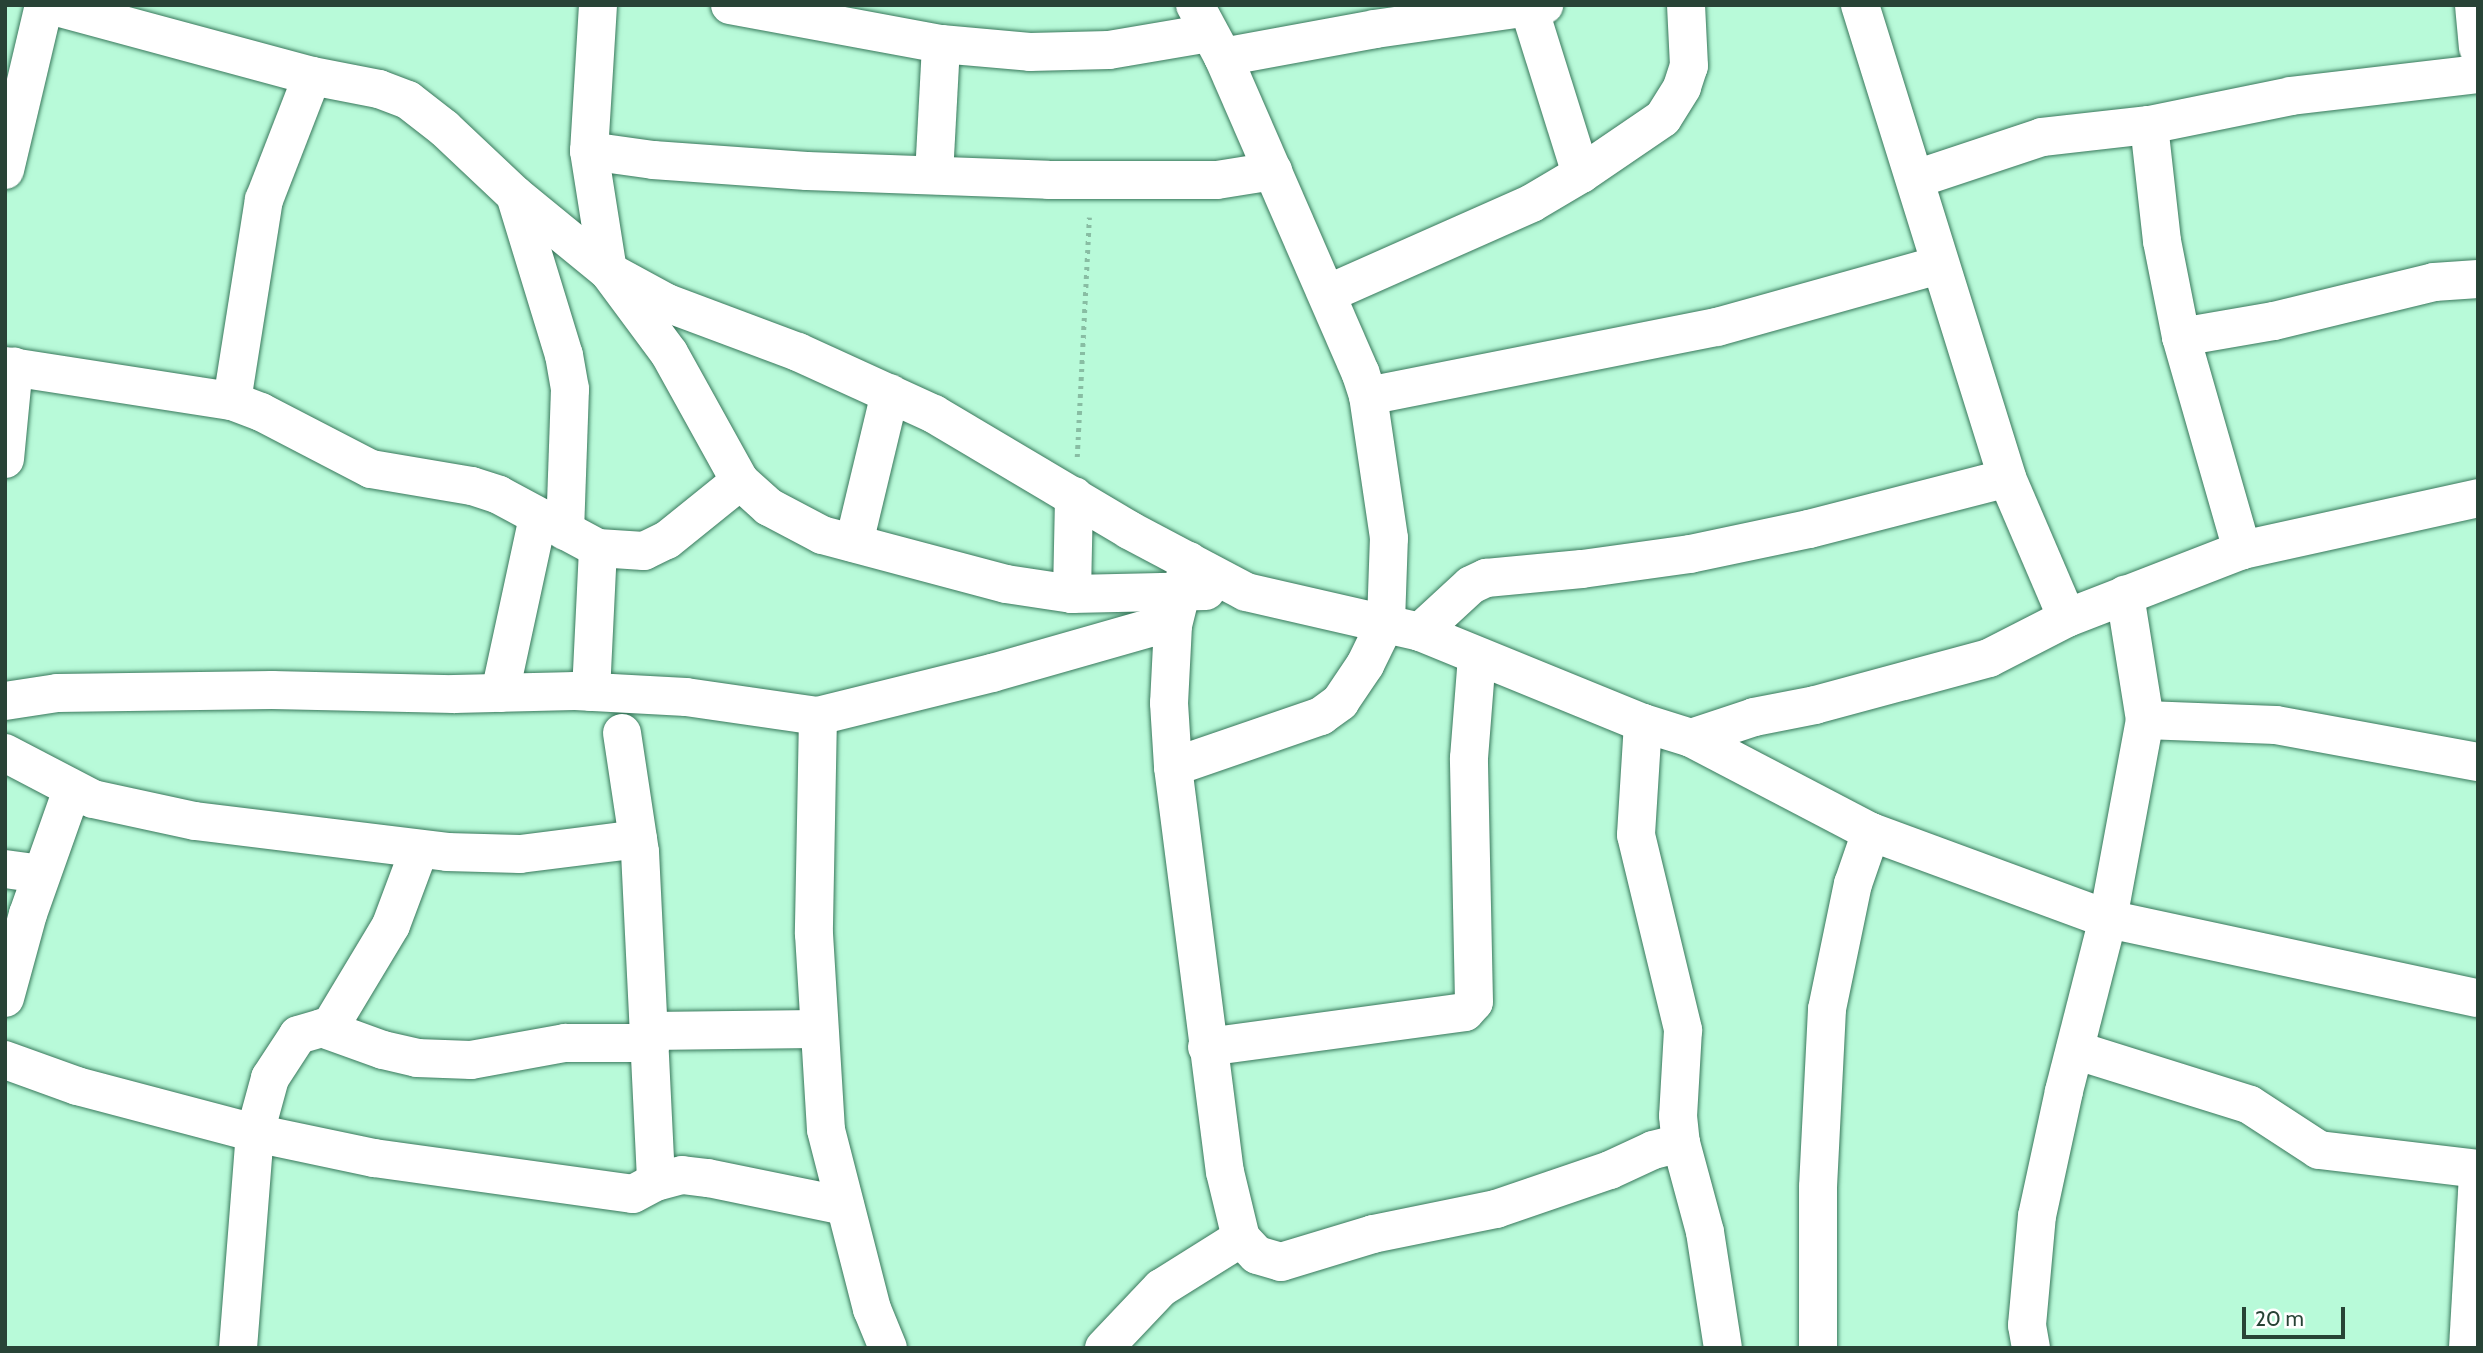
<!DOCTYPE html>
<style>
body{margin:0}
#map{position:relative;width:2483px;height:1353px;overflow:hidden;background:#b8fad9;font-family:Cabin,sans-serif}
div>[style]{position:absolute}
.path>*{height:4.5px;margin-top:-2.25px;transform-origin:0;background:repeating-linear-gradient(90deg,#88bda3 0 3.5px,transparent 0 8.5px)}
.roads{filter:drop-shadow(0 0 2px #39785c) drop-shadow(0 0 2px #39785c)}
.minor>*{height:38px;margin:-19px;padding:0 19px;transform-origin:19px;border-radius:19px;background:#fff}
span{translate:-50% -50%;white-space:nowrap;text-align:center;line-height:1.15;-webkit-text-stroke:7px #fff;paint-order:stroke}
.frame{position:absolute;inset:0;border:7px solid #284336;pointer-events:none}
.scale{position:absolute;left:2242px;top:1307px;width:103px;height:32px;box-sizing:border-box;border:4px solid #284336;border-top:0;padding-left:9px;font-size:21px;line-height:24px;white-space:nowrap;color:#284336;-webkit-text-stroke:5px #fff;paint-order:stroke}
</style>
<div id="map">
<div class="path">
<i style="left:1077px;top:457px;width:240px;rotate:-87.1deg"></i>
</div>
<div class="roads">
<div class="minor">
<i style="left:49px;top:5px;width:272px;rotate:15.1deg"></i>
<i style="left:312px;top:76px;width:68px;rotate:11deg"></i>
<i style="left:379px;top:89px;width:31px;rotate:21deg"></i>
<i style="left:408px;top:100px;width:46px;rotate:37.9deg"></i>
<i style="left:444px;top:128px;width:98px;rotate:43.3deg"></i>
<i style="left:515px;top:195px;width:120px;rotate:39.3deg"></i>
<i style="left:608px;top:271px;width:67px;rotate:28.5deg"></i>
<i style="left:667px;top:303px;width:140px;rotate:20.5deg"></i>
<i style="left:798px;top:352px;width:149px;rotate:24.5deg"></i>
<i style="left:934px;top:414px;width:227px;rotate:30.7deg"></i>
<i style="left:1129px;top:530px;width:132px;rotate:27.9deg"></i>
<i style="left:1246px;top:592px;width:179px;rotate:12.9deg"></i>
<i style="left:1420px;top:632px;width:241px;rotate:22.2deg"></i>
<i style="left:1643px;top:723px;width:50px;rotate:17.4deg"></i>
<i style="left:1691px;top:738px;width:66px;rotate:-18.4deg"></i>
<i style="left:1754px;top:717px;width:62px;rotate:-11.1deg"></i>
<i style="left:1815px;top:705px;width:180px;rotate:-15.1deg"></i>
<i style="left:1989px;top:658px;width:88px;rotate:-27.1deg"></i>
<i style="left:2067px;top:618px;width:188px;rotate:-21.2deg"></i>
<i style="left:2242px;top:550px;width:242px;rotate:-12.4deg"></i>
<i style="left:598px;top:5px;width:146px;rotate:93.5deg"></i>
<i style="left:589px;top:151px;width:121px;rotate:81deg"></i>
<i style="left:608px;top:271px;width:102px;rotate:53.4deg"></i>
<i style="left:669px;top:353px;width:146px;rotate:61deg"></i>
<i style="left:740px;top:481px;width:39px;rotate:42deg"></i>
<i style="left:769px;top:507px;width:60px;rotate:27.8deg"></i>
<i style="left:822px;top:535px;width:190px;rotate:14.9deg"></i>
<i style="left:1006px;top:584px;width:67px;rotate:8.6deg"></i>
<i style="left:1072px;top:594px;width:134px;rotate:-1.3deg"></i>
<i style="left:730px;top:5px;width:215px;rotate:10.5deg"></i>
<i style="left:941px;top:44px;width:89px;rotate:5.1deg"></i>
<i style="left:1030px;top:52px;width:79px;rotate:-1.5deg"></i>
<i style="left:1109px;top:50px;width:100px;rotate:-9.7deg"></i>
<i style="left:1860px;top:5px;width:495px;rotate:72.7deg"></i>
<i style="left:2007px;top:478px;width:152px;rotate:66.8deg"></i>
<i style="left:2474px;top:5px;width:43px;rotate:84.7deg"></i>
<i style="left:1529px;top:8px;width:174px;rotate:72.6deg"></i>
<i style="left:1223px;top:57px;width:155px;rotate:-10.4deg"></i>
<i style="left:1375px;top:29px;width:171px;rotate:-8.1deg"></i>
<i style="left:2149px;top:125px;width:117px;rotate:83.6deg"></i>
<i style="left:2162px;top:241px;width:98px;rotate:78.8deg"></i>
<i style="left:2181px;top:337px;width:222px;rotate:74deg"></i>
<i style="left:589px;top:151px;width:65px;rotate:8deg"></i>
<i style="left:653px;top:160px;width:154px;rotate:4.1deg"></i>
<i style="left:807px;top:171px;width:241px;rotate:2.1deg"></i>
<i style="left:1048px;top:180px;width:169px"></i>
<i style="left:1217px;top:180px;width:57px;rotate:-9.1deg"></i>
<i style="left:5px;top:170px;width:170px;rotate:-76.7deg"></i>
<i style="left:934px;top:175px;width:131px;rotate:-86.9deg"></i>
<i style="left:1916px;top:179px;width:133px;rotate:-18.4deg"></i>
<i style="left:2042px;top:137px;width:108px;rotate:-6.4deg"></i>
<i style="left:2149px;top:125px;width:145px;rotate:-11.5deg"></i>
<i style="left:2291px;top:96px;width:188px;rotate:-6.7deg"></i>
<i style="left:515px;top:195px;width:167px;rotate:73deg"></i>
<i style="left:564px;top:355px;width:35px;rotate:80deg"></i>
<i style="left:570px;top:389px;width:142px;rotate:92deg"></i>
<i style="left:1327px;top:294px;width:224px;rotate:-23.9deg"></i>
<i style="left:1532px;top:203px;width:57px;rotate:-30.6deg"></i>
<i style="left:1581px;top:174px;width:99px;rotate:-34.3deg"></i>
<i style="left:1663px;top:118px;width:36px;rotate:-58deg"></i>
<i style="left:1682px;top:87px;width:22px;rotate:-72deg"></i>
<i style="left:1689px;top:66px;width:61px;rotate:-92.8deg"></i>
<i style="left:2181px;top:337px;width:94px;rotate:-9.8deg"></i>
<i style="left:2274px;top:321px;width:165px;rotate:-13.7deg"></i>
<i style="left:2434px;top:282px;width:44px;rotate:-3.9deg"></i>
<i style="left:5px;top:366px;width:230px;rotate:8.8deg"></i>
<i style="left:232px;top:401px;width:31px;rotate:21deg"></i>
<i style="left:261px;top:412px;width:124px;rotate:27.4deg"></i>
<i style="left:371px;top:469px;width:102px;rotate:9.6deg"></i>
<i style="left:472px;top:486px;width:28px;rotate:18deg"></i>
<i style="left:499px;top:495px;width:112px;rotate:28.2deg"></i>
<i style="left:598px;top:548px;width:46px;rotate:3.7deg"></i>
<i style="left:644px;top:551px;width:25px;rotate:-26deg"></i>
<i style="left:667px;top:540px;width:94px;rotate:-38.9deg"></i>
<i style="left:1368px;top:396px;width:356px;rotate:-11.2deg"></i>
<i style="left:1717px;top:327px;width:230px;rotate:-15.6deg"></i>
<i style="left:232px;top:401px;width:204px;rotate:-81deg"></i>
<i style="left:264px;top:200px;width:133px;rotate:-68.8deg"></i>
<i style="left:5px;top:459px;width:93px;rotate:-84.5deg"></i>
<i style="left:854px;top:543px;width:154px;rotate:-76.5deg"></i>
<i style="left:1189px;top:561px;width:66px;rotate:104deg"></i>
<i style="left:1173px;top:625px;width:78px;rotate:92.9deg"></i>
<i style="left:1169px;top:703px;width:64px;rotate:86.4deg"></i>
<i style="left:1173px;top:767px;width:408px;rotate:82.7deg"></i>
<i style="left:1225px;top:1172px;width:68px;rotate:76.4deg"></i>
<i style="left:1241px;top:1238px;width:23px;rotate:47deg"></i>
<i style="left:1257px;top:1255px;width:25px;rotate:16deg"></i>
<i style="left:1281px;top:1262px;width:96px;rotate:-16.9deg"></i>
<i style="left:1373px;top:1234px;width:126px;rotate:-11.5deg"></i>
<i style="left:1496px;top:1209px;width:120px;rotate:-18.9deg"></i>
<i style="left:1610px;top:1170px;width:47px;rotate:-24.9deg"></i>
<i style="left:1653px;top:1150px;width:29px;rotate:-14deg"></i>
<i style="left:1072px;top:594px;width:98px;rotate:-88.8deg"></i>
<i style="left:1420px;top:632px;width:69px;rotate:-42.7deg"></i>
<i style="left:1471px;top:585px;width:17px;rotate:-25deg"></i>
<i style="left:1486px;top:578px;width:96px;rotate:-5.4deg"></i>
<i style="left:1582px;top:569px;width:109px;rotate:-7.9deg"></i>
<i style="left:1690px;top:554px;width:122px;rotate:-11.9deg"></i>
<i style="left:1809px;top:529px;width:204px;rotate:-14.4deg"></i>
<i style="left:591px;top:692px;width:144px;rotate:-87.2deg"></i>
<i style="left:500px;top:693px;width:180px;rotate:-77.8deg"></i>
<i style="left:5px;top:701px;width:53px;rotate:-8.7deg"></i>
<i style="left:57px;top:693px;width:215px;rotate:-0.8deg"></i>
<i style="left:272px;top:690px;width:182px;rotate:1.3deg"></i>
<i style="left:454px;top:694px;width:121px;rotate:-1.4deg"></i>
<i style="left:575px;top:691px;width:111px;rotate:3.1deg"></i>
<i style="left:686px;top:697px;width:133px;rotate:8.2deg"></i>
<i style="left:818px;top:716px;width:179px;rotate:-13.9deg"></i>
<i style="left:992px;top:673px;width:164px;rotate:-15.9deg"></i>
<i style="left:1150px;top:628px;width:23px;rotate:-7deg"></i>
<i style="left:818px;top:716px;width:218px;rotate:91.1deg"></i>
<i style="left:814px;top:934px;width:196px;rotate:86.5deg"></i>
<i style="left:826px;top:1130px;width:185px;rotate:75.6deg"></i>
<i style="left:872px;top:1309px;width:42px;rotate:67.7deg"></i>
<i style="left:2145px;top:720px;width:131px;rotate:2.2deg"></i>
<i style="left:2276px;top:725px;width:205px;rotate:10.4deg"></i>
<i style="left:1643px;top:723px;width:112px;rotate:93.6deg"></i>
<i style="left:1636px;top:835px;width:201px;rotate:76.4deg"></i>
<i style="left:1683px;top:1030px;width:86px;rotate:93.3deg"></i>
<i style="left:1678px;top:1116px;width:27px;rotate:84deg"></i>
<i style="left:1681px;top:1143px;width:92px;rotate:74.9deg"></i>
<i style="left:1705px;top:1232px;width:117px;rotate:81.2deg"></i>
<i style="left:622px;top:733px;width:120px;rotate:81.4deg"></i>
<i style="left:640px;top:852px;width:330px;rotate:87.2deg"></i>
<i style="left:1691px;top:738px;width:203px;rotate:27.6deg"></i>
<i style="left:1871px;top:832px;width:252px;rotate:20.2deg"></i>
<i style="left:2108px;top:919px;width:378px;rotate:12.1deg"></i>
<i style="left:5px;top:753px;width:99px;rotate:27.6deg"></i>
<i style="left:93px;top:799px;width:104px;rotate:12.2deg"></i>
<i style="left:195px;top:821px;width:254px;rotate:7deg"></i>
<i style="left:447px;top:852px;width:73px;rotate:1.6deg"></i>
<i style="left:520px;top:854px;width:119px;rotate:-7.2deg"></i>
<i style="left:1173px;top:767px;width:157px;rotate:-19deg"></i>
<i style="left:1321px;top:716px;width:24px;rotate:-36deg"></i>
<i style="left:1340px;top:702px;width:45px;rotate:-56deg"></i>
<i style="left:1365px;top:665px;width:48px;rotate:-64deg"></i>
<i style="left:1386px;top:622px;width:84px;rotate:-88deg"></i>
<i style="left:1389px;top:538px;width:144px;rotate:-98.4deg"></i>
<i style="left:1368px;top:396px;width:25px;rotate:-108deg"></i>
<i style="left:1360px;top:372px;width:344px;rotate:-113.5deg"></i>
<i style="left:1223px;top:57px;width:59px;rotate:-118.3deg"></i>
<i style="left:5px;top:869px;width:37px;rotate:8deg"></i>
<i style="left:5px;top:998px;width:87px;rotate:-74.7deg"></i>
<i style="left:28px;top:914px;width:132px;rotate:-70.5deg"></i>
<i style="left:328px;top:1030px;width:122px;rotate:-59deg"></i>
<i style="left:391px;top:925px;width:80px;rotate:-69.5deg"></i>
<i style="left:649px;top:1031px;width:168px;rotate:-0.7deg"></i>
<i style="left:1207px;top:1047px;width:260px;rotate:-7.7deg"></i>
<i style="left:1465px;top:1012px;width:13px;rotate:-48deg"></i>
<i style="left:1474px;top:1002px;width:244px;rotate:-91.2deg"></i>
<i style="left:1469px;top:758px;width:101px;rotate:-85.5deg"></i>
<i style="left:2075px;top:1050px;width:183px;rotate:17.4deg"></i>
<i style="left:2250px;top:1105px;width:82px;rotate:33.1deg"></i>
<i style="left:2319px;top:1150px;width:160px;rotate:6.8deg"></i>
<i style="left:5px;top:1060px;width:77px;rotate:19.9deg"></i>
<i style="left:77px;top:1086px;width:184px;rotate:14.8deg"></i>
<i style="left:255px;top:1133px;width:122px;rotate:11.9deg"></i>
<i style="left:374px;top:1158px;width:261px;rotate:7.9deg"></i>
<i style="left:633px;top:1194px;width:26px;rotate:-28deg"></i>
<i style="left:656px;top:1182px;width:27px;rotate:-15deg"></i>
<i style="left:682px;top:1175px;width:26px;rotate:7deg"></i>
<i style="left:708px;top:1178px;width:140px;rotate:11.6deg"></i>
<i style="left:238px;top:1348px;width:216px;rotate:-85.5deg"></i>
<i style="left:255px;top:1133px;width:57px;rotate:-74.7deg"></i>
<i style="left:270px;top:1078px;width:51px;rotate:-56.9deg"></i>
<i style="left:298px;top:1035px;width:25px;rotate:-16deg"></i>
<i style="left:322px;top:1028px;width:65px;rotate:19.8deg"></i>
<i style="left:383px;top:1050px;width:35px;rotate:13deg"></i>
<i style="left:417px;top:1058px;width:54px;rotate:2.1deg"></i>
<i style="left:471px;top:1060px;width:96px;rotate:-10.3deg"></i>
<i style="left:565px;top:1043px;width:86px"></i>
<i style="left:1104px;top:1348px;width:83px;rotate:-46.5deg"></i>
<i style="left:1161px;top:1288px;width:94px;rotate:-32deg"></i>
<i style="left:1818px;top:1348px;width:161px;rotate:-90deg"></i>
<i style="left:1818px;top:1187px;width:178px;rotate:-87.1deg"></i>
<i style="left:1827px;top:1009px;width:128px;rotate:-78.3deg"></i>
<i style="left:1853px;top:884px;width:55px;rotate:-70.9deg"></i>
<i style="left:2031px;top:1348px;width:23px;rotate:-100deg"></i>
<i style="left:2027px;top:1325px;width:109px;rotate:-84.8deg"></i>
<i style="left:2037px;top:1216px;width:128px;rotate:-77.8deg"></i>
<i style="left:2064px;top:1091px;width:178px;rotate:-75.7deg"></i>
<i style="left:2108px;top:919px;width:202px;rotate:-79.5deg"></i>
<i style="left:2145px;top:720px;width:127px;rotate:-99.1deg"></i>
<i style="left:2468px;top:1348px;width:171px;rotate:-86.7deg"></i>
</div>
</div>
<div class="frame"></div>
<div class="scale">20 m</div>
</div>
